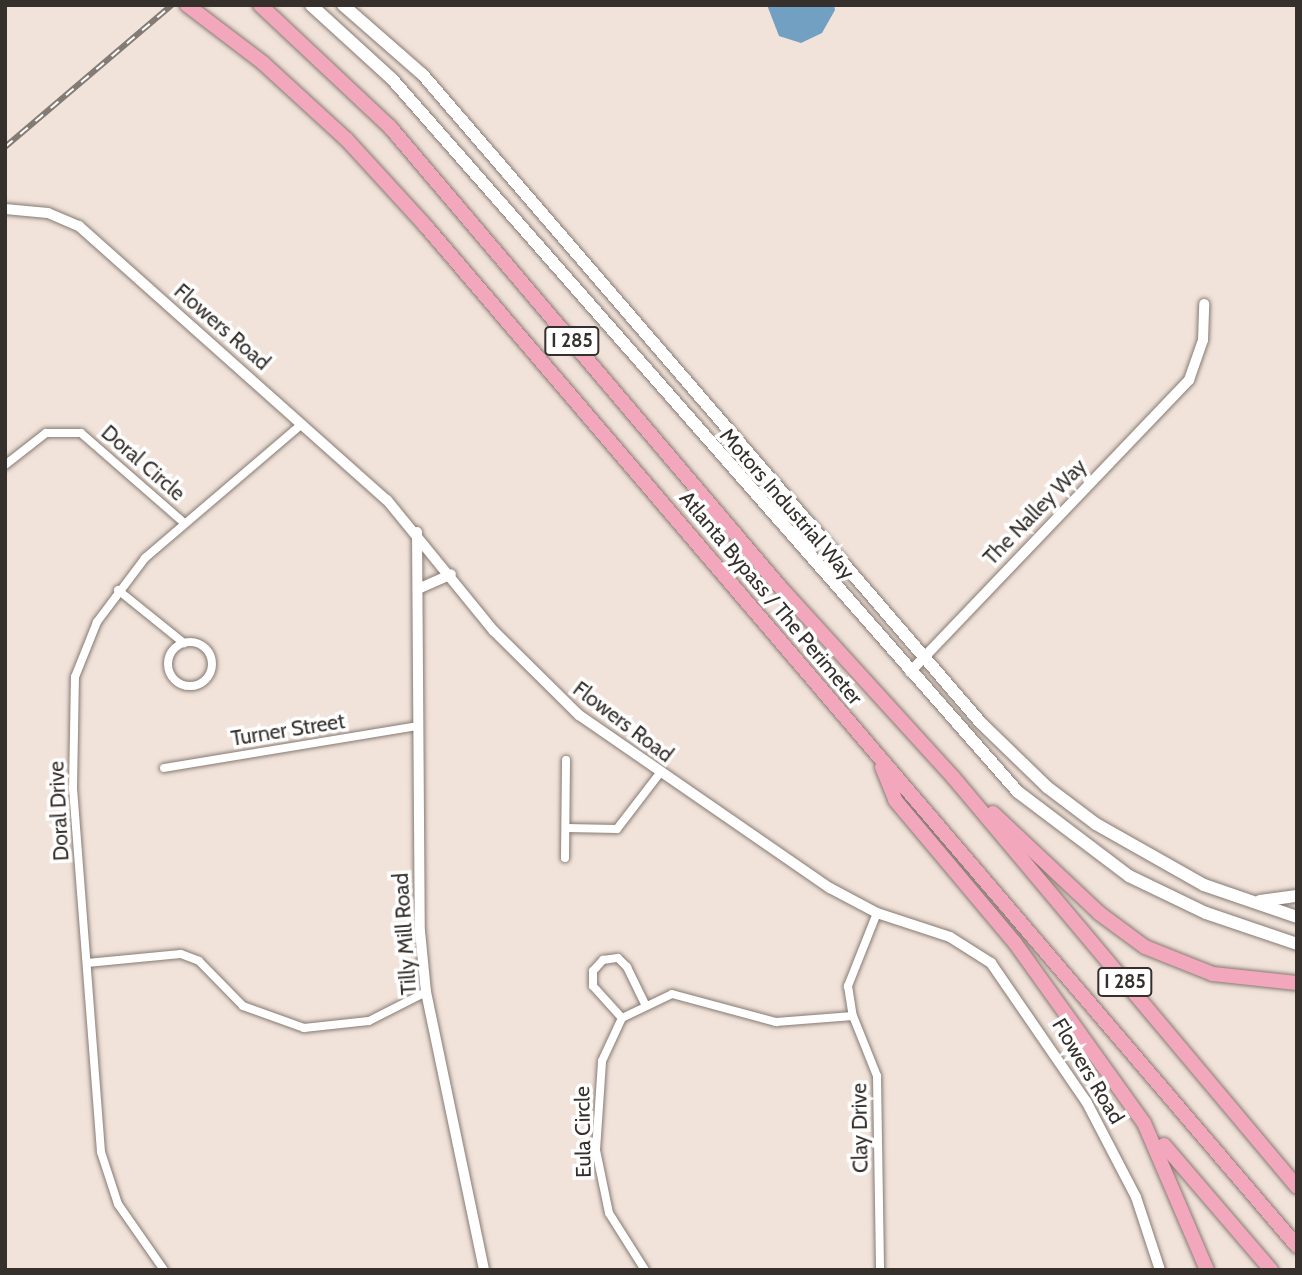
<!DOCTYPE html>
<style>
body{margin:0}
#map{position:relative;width:1302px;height:1275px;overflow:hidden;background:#f1e3da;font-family:Cabin,sans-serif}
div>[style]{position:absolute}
.water>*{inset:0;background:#72a0c2}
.roads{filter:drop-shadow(0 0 2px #867a72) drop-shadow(0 0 2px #867a72)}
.minor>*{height:8px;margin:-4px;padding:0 4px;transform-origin:4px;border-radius:4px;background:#fff}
.minor>.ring{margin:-4px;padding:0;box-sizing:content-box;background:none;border:8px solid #fff;border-radius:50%}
.tertiary>*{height:10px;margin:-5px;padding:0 5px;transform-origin:5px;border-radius:5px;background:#fff}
.secondary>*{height:12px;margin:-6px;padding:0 6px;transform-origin:6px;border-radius:6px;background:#fff}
.motorway>*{height:14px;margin:-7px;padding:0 7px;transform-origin:7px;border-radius:7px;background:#f3a7bd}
.rail>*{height:6px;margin-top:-3px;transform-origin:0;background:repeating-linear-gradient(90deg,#fff 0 10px,#847b75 0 20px);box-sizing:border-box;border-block:2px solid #847b75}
span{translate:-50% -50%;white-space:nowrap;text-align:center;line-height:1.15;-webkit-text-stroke:7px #fff;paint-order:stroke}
.shield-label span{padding:2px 5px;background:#fff;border:2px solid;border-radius:5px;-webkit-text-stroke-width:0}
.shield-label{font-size:19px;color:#35302c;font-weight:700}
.street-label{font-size:21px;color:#35302c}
.frame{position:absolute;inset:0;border:7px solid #35302c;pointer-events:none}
</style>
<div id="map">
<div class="water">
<i style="clip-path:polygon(767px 5px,834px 5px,835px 10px,822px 33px,801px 43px,779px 36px)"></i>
</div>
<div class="roads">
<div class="minor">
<i style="left:5px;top:465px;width:52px;rotate:-38deg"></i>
<i style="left:46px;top:433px;width:35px"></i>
<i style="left:81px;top:433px;width:137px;rotate:41.1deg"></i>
<i style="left:118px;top:590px;width:85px;rotate:38.8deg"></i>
<i class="ring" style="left:168px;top:642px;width:36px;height:36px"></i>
<i style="left:164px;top:768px;width:257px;rotate:-9.4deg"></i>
<i style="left:566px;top:828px;width:51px;rotate:1.1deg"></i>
<i style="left:617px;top:829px;width:71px;rotate:-52.5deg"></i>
<i style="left:565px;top:858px;width:98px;rotate:-89.4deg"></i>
<i style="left:877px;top:913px;width:79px;rotate:111.7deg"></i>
<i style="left:848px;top:986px;width:30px;rotate:81deg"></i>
<i style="left:853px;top:1016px;width:65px;rotate:68.2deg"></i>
<i style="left:877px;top:1076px;width:194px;rotate:89.1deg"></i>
<i style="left:87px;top:963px;width:94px;rotate:-5.5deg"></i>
<i style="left:181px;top:954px;width:19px;rotate:21deg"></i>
<i style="left:199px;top:961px;width:63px;rotate:45.6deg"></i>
<i style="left:243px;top:1006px;width:65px;rotate:19.8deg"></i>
<i style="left:304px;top:1028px;width:65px;rotate:-6.1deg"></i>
<i style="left:369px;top:1021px;width:64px;rotate:-27deg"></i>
<i style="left:622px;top:1018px;width:43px;rotate:-132.2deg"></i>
<i style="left:593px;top:986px;width:15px;rotate:-90deg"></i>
<i style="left:593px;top:971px;width:15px;rotate:-48deg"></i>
<i style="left:603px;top:960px;width:15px;rotate:-8deg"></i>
<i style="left:618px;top:958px;width:13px;rotate:45deg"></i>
<i style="left:627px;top:967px;width:43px;rotate:64deg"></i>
<i style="left:164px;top:1270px;width:80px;rotate:-124.9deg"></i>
<i style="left:118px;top:1204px;width:55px;rotate:-108.1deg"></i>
<i style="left:101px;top:1152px;width:364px;rotate:-94.4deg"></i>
<i style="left:73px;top:789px;width:112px;rotate:-89deg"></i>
<i style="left:75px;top:677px;width:59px;rotate:-68.2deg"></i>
<i style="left:97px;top:622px;width:80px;rotate:-53.1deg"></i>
<i style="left:145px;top:558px;width:206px;rotate:-40.5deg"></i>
<i style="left:645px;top:1270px;width:67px;rotate:-122.3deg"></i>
<i style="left:609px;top:1213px;width:64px;rotate:-101.7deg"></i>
<i style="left:596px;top:1150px;width:89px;rotate:-86.1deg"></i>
<i style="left:602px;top:1061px;width:47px;rotate:-65.1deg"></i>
<i style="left:622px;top:1018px;width:55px;rotate:-25.6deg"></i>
<i style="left:672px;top:994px;width:108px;rotate:15.1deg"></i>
<i style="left:776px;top:1022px;width:77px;rotate:-4.5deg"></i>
</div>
<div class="tertiary">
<i style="left:5px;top:209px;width:43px;rotate:5.3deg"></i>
<i style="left:48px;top:213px;width:34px;rotate:23deg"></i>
<i style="left:79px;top:226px;width:412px;rotate:41.7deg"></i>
<i style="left:387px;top:500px;width:169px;rotate:50.8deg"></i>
<i style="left:494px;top:631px;width:120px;rotate:44.7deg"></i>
<i style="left:579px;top:715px;width:305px;rotate:34.6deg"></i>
<i style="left:830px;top:888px;width:53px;rotate:28deg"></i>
<i style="left:877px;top:913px;width:77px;rotate:18.2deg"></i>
<i style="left:950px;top:937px;width:49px;rotate:32.4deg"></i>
<i style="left:991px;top:963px;width:168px;rotate:55.5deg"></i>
<i style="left:1086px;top:1101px;width:108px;rotate:62.5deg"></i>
<i style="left:1136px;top:1197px;width:77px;rotate:71.8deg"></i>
<i style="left:417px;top:532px;width:399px;rotate:89.6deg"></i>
<i style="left:420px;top:931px;width:61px;rotate:84.4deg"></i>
<i style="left:426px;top:992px;width:284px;rotate:78.2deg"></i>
<i style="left:418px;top:589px;width:36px;rotate:-24deg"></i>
<i style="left:910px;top:672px;width:404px;rotate:-46.3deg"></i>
<i style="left:1189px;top:380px;width:42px;rotate:-70.7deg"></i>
<i style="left:1203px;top:340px;width:36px;rotate:-88deg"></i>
</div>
<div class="secondary">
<i style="left:311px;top:5px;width:110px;rotate:42.4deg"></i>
<i style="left:392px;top:79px;width:949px;rotate:48.72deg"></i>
<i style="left:1018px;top:792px;width:139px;rotate:37.1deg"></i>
<i style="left:1129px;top:876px;width:85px;rotate:25.7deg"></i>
<i style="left:1206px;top:913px;width:96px;rotate:18.8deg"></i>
<i style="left:343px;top:5px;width:106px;rotate:41.2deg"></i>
<i style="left:423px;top:75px;width:855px;rotate:49.27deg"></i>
<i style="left:981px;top:723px;width:92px;rotate:44.1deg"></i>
<i style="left:1047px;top:787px;width:61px;rotate:37.1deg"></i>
<i style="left:1096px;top:824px;width:124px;rotate:29.5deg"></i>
<i style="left:1204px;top:885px;width:98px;rotate:19deg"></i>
<i style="left:1260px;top:901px;width:37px;rotate:-8deg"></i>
</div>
<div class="motorway">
<i style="left:187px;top:5px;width:96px;rotate:37.3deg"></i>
<i style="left:263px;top:63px;width:114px;rotate:42.5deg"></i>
<i style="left:347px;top:140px;width:114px;rotate:47.5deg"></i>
<i style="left:424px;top:224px;width:1344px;rotate:49.5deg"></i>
<i style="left:260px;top:5px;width:178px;rotate:43.2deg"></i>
<i style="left:390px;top:127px;width:604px;rotate:49.7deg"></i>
<i style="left:781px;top:588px;width:256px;rotate:47.7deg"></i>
<i style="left:953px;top:777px;width:535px;rotate:50deg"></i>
<i style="left:882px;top:767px;width:35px;rotate:68deg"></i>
<i style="left:895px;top:800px;width:187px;rotate:50deg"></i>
<i style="left:1015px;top:943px;width:221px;rotate:54.4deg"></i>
<i style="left:1144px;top:1123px;width:160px;rotate:66.8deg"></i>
<i style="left:993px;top:813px;width:146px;rotate:43.3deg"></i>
<i style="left:1099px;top:913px;width:57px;rotate:36.5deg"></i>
<i style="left:1145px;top:947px;width:73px;rotate:21.7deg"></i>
<i style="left:1213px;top:974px;width:84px;rotate:6.1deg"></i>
<i style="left:1164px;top:1145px;width:165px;rotate:49.4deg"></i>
</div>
</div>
<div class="rail">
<i style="left:5px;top:147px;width:219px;rotate:-40.4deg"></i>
</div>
<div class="shield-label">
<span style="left:572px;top:341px">I 285</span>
<span style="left:1125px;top:982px">I 285</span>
</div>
<div class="street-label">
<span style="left:222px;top:327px;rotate:41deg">Flowers Road</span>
<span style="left:143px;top:463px;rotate:41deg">Doral Circle</span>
<span style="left:787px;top:504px;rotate:49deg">Motors Industrial Way</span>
<span style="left:1035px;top:512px;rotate:-46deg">The Nalley Way</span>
<span style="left:771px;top:598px;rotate:50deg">Atlanta Bypass / The Perimeter</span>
<span style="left:623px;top:722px;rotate:37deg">Flowers Road</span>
<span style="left:288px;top:730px;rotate:-9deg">Turner Street</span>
<span style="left:59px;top:811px;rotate:-93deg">Doral Drive</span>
<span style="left:405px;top:934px;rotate:-94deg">Tilly Mill Road</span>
<span style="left:1088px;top:1071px;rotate:59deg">Flowers Road</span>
<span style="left:860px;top:1128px;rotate:-91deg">Clay Drive</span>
<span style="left:583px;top:1132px;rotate:-91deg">Eula Circle</span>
</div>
<div class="frame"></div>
</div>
